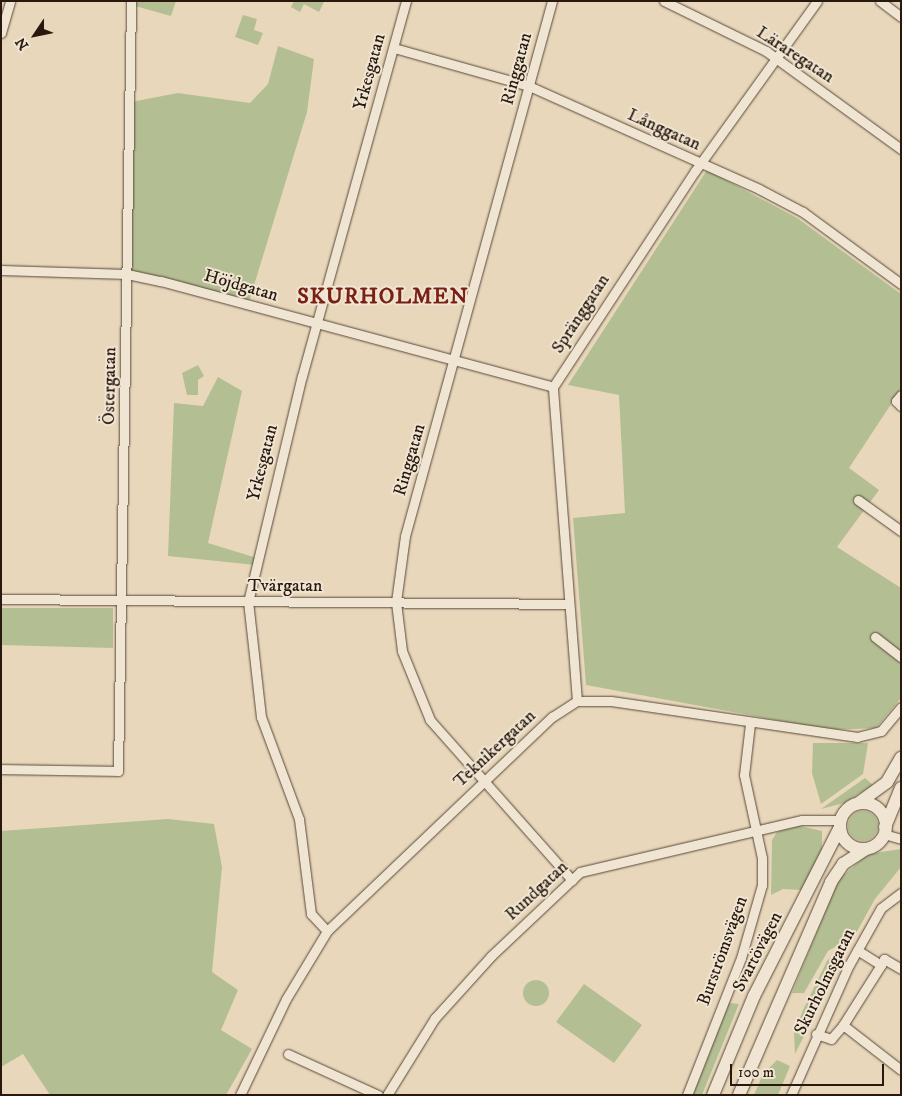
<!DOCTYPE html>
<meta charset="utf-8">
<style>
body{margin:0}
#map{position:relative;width:902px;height:1096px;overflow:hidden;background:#e8d7bb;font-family:"IM FELL DW Pica",serif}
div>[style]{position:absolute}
.green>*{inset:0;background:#b3bf93}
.round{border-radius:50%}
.roads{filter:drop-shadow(0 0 1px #584838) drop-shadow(0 0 1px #584838)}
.minor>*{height:9px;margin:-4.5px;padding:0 4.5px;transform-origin:4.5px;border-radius:4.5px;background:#f0e5d3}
.secondary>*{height:12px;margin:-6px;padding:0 6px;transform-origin:6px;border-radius:6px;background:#f0e5d3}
.secondary>.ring{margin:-6px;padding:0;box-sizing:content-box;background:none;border:12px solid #f0e5d3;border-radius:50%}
span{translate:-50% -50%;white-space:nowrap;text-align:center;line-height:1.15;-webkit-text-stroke:4px #f0e5d3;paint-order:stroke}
.street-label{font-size:18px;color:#28180d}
.district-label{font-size:22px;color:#7a1f14;font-weight:700;letter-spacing:1px}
.frame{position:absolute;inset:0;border:2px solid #28180d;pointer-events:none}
.north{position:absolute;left:10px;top:10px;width:50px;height:50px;-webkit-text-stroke:4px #f0e5d3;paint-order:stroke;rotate:236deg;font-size:14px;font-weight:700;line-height:20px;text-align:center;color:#28180d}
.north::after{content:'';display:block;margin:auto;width:18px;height:22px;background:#28180d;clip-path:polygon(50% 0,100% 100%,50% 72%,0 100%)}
.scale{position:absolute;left:730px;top:1064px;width:154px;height:22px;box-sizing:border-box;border:2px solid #28180d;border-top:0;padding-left:6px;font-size:15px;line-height:18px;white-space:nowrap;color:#28180d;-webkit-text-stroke:4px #f0e5d3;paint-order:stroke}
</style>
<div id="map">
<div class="green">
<i style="clip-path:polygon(137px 1px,176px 1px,171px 16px,135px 6px)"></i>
<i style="clip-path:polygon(294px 1px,323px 1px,324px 2px,319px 12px,304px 4px,300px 12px,291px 7px)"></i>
<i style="clip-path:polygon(243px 15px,257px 19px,254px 30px,263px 33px,258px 45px,235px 37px)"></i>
<i style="clip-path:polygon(278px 46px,314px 59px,307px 112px,248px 305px,128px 274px,131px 102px,178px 93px,250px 103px,268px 84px)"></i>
<i style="clip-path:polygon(707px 170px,797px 218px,901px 294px,901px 389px,849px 468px,879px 490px,837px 547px,901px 588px,901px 698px,876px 728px,830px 730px,586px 685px,573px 518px,625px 513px,619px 395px,568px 385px)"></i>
<i style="clip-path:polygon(198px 365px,204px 376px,198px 380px,198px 395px,187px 395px,182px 373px)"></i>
<i style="clip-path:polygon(218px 377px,242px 391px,208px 543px,257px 558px,256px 565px,168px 556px,174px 403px,203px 406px)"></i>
<i style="clip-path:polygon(1px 608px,113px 608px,113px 648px,1px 645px)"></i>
<i style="clip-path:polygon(813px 743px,868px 743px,863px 774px,821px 804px,812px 773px)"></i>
<i style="clip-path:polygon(865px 778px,873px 785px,844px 803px,821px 809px)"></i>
<i class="round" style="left:848px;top:811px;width:30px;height:30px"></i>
<i style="clip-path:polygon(168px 819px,214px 824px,222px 867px,212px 972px,238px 990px,221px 1030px,252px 1049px,226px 1095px,50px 1095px,23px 1054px,1px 1067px,1px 831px)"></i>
<i style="clip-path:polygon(796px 825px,822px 831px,822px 855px,802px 890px,783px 889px,771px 895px,772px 840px,777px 832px)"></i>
<i style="clip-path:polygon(901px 849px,901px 867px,875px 899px,855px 935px,828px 951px,804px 993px,792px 993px,838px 880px,868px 854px)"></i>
<i style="clip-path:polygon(840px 947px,846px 952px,795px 1054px,794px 1033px,803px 1010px,827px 961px)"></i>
<i class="round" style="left:523px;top:980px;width:26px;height:26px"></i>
<i style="clip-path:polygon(584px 984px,642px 1025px,614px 1063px,556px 1022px)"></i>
<i style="clip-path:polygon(729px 1003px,739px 1004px,702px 1095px,693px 1095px)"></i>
<i style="clip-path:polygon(777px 1060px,790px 1066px,778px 1095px,754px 1095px,763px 1074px)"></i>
</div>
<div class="roads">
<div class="minor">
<i style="left:552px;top:1px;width:555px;rotate:105.36deg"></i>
<i style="left:405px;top:536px;width:67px;rotate:97.8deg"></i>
<i style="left:396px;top:602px;width:49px;rotate:83deg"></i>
<i style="left:402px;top:651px;width:74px;rotate:67.9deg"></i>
<i style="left:430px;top:720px;width:214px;rotate:48.4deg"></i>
<i style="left:664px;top:1px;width:114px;rotate:26.1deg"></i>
<i style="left:766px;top:51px;width:167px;rotate:36deg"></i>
<i style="left:880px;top:1px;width:26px;rotate:37deg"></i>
<i style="left:1px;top:33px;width:33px;rotate:-74deg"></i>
<i style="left:394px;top:48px;width:140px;rotate:15.7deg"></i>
<i style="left:529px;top:86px;width:252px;rotate:24.1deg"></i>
<i style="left:759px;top:189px;width:50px;rotate:27.6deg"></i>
<i style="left:803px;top:212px;width:122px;rotate:36.3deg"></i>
<i style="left:1px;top:270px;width:126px;rotate:1.8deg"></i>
<i style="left:127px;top:274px;width:35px;rotate:12deg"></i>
<i style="left:161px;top:281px;width:406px;rotate:15.1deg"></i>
<i style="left:901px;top:395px;width:8px;rotate:130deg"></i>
<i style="left:896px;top:401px;width:7px;rotate:45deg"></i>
<i style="left:858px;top:500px;width:53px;rotate:35.8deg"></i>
<i style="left:1px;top:599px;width:568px;rotate:0.5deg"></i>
<i style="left:875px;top:637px;width:33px;rotate:38deg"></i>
<i style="left:577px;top:701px;width:315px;rotate:-94.4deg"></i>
<i style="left:553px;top:387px;width:258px;rotate:-56.7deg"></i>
<i style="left:695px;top:171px;width:209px;rotate:-54.3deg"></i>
<i style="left:1px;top:769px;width:117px;rotate:1deg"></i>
<i style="left:118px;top:771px;width:770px;rotate:-89.03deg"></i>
<i style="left:884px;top:834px;width:18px;rotate:16deg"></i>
<i style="left:327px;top:931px;width:23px;rotate:-133deg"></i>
<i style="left:311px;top:914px;width:96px;rotate:-97.2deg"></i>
<i style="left:299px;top:819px;width:109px;rotate:-110.4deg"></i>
<i style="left:261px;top:717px;width:116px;rotate:-96.4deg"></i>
<i style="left:248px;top:602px;width:232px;rotate:-76.6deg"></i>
<i style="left:302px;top:376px;width:389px;rotate:-74.5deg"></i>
<i style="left:881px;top:965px;width:7px;rotate:-63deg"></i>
<i style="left:884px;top:959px;width:20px;rotate:30deg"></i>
<i style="left:843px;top:1025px;width:71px;rotate:-57.7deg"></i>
<i style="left:881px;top:965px;width:28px;rotate:-148deg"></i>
<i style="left:816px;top:1034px;width:16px;rotate:18deg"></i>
<i style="left:831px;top:1039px;width:18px;rotate:-49deg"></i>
<i style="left:843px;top:1025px;width:73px;rotate:37.8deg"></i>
<i style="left:288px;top:1054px;width:99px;rotate:24.5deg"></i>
<i style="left:240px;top:1095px;width:106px;rotate:-64.4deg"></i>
<i style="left:286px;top:999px;width:79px;rotate:-58.9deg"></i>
<i style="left:327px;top:931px;width:311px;rotate:-43.6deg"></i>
<i style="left:552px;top:717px;width:30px;rotate:-33deg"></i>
<i style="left:577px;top:701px;width:34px"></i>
<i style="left:611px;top:701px;width:249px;rotate:8.3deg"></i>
<i style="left:857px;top:737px;width:25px;rotate:-14deg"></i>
<i style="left:881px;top:731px;width:31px;rotate:-50deg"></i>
<i style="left:387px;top:1095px;width:91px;rotate:-58.1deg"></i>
<i style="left:435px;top:1018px;width:84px;rotate:-47.9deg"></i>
<i style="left:491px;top:956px;width:122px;rotate:-43.3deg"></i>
<i style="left:580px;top:872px;width:228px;rotate:-13.2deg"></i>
<i style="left:802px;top:820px;width:39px"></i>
<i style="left:687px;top:1095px;width:147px;rotate:-68.5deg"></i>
<i style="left:741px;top:958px;width:76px;rotate:-74deg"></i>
<i style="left:762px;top:885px;width:27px;rotate:-90deg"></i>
<i style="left:762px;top:858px;width:85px;rotate:-102.2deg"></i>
<i style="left:744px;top:775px;width:51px;rotate:-83.3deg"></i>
<i style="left:791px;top:1095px;width:142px;rotate:-66deg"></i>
<i style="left:849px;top:965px;width:65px;rotate:-60.7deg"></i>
<i style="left:881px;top:908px;width:25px;rotate:-37deg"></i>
</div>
<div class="secondary">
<i class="ring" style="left:840px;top:803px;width:34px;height:34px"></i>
<i style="left:857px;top:804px;width:37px;rotate:-36deg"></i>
<i style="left:887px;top:782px;width:28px;rotate:-60deg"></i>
<i style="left:885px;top:827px;width:42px;rotate:-67.7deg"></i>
<i style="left:713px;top:1095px;width:107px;rotate:-67.5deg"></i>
<i style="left:754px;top:996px;width:190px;rotate:-63deg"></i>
<i style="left:739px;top:1095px;width:232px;rotate:-66.6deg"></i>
<i style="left:831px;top:882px;width:22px;rotate:-56deg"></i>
<i style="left:843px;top:864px;width:27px;rotate:-33deg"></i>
</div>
</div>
<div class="street-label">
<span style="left:795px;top:55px;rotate:33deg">Läraregatan</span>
<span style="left:517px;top:69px;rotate:-75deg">Ringgatan</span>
<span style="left:370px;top:72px;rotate:-75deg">Yrkesgatan</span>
<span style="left:664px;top:130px;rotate:24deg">Långgatan</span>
<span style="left:241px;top:286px;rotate:16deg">Höjdgatan</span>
<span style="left:581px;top:314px;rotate:-57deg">Spränggatan</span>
<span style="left:110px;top:386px;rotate:-89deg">Östergatan</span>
<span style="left:410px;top:460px;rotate:-74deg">Ringgatan</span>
<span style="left:263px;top:463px;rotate:-76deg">Yrkesgatan</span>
<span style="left:285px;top:586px">Tvärgatan</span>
<span style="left:495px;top:749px;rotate:-43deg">Teknikergatan</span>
<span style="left:537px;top:891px;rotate:-43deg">Rundgatan</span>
<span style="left:723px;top:951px;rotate:-70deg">Burströmsvägen</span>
<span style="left:758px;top:952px;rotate:-63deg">Svartövägen</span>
<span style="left:825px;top:982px;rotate:-64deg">Skurholmsgatan</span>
</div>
<div class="district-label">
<span style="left:383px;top:297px">SKURHOLMEN</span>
</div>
<div class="frame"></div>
<div class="north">N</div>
<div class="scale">100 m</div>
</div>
